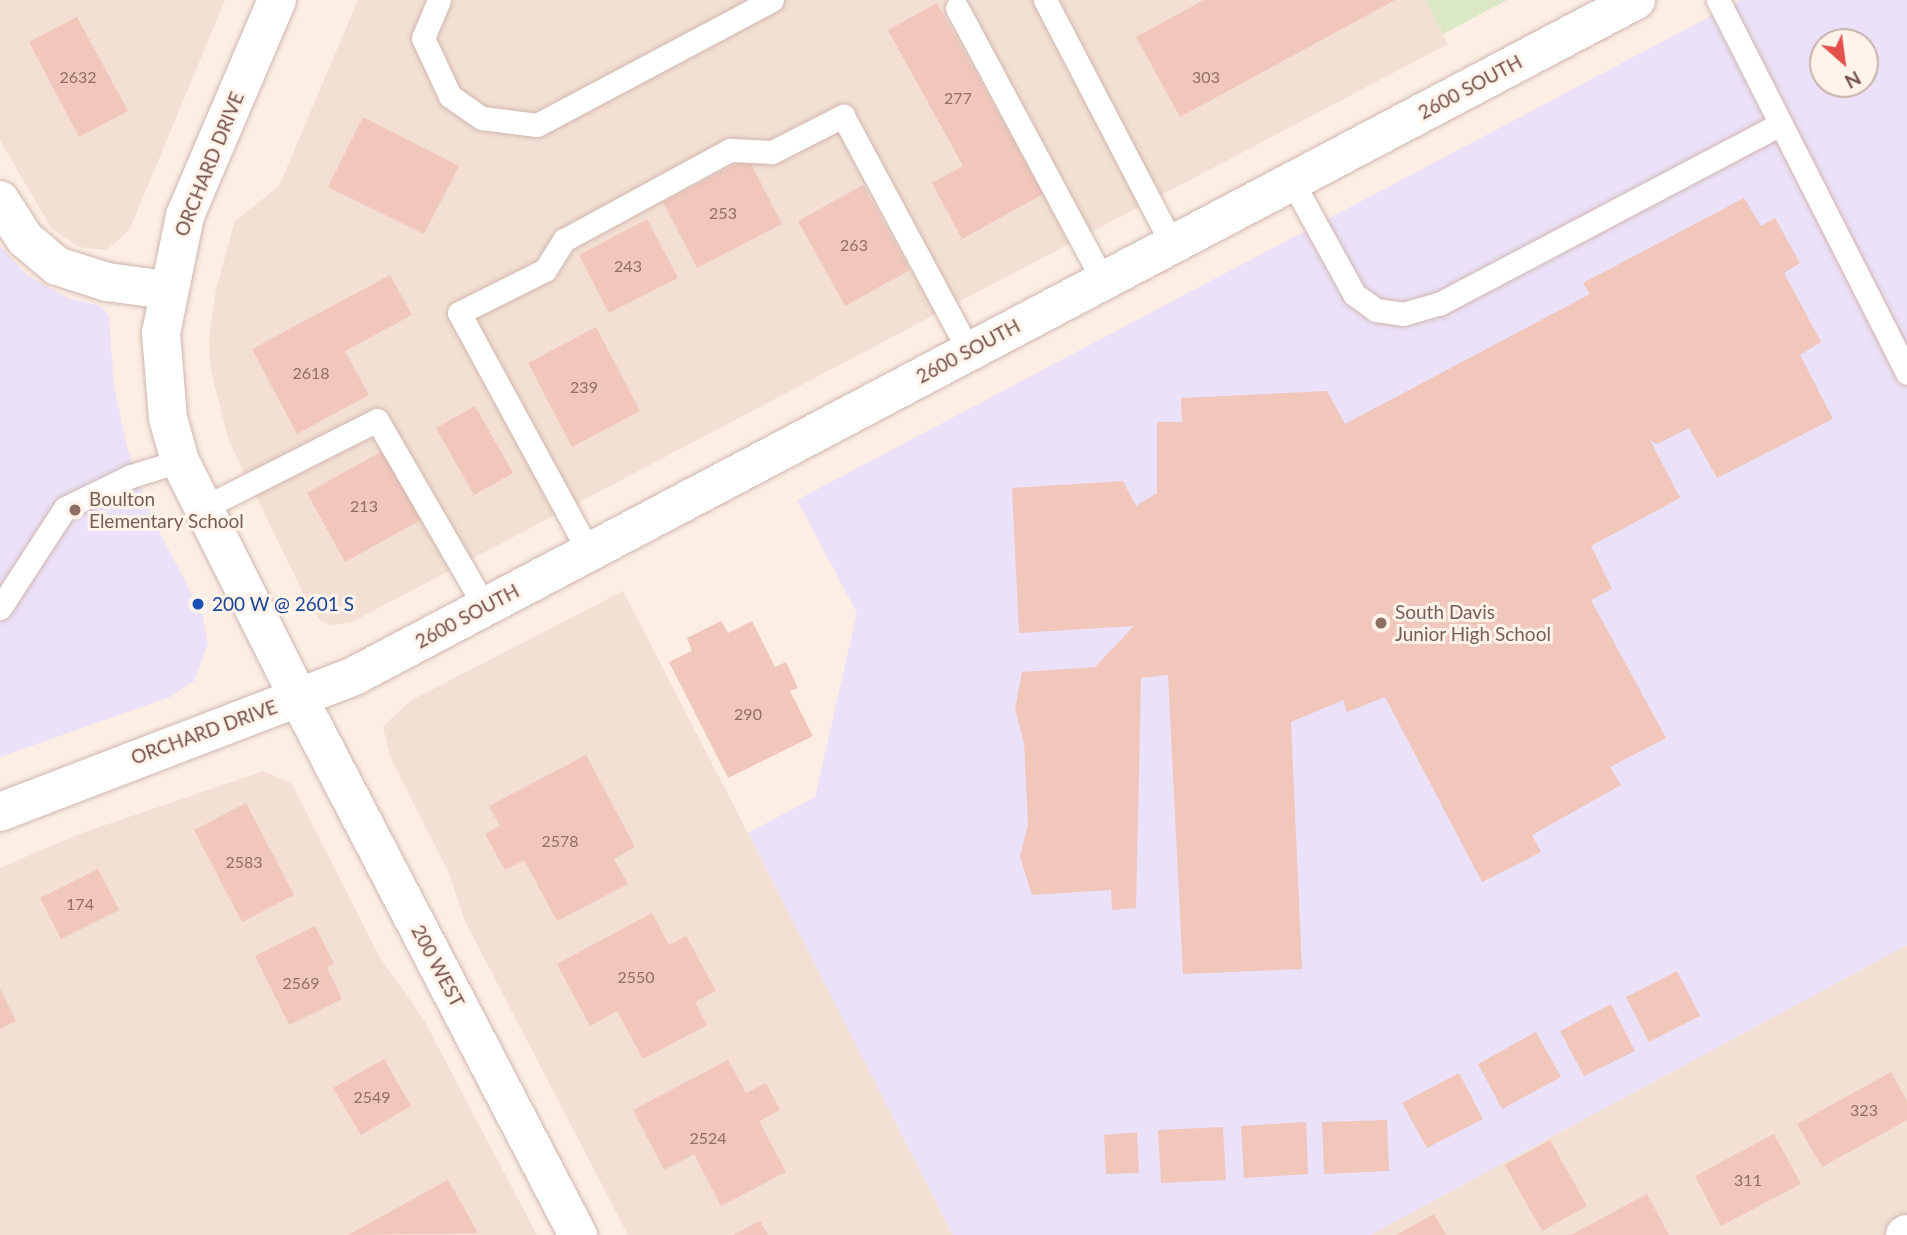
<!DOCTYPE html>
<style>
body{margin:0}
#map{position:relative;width:1907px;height:1235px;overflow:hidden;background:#fceee4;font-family:Lato,sans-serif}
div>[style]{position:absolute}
.residential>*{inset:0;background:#f3dfd3}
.education>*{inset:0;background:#ebe1f8}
.green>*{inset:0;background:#dae9c3}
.building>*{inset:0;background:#f1c7bc}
.roads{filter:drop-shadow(0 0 2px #cfb6ae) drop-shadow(0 0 2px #cfb6ae)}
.service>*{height:23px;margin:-11.5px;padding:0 11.5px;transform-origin:11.5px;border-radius:11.5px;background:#fff}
.minor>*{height:38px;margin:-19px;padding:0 19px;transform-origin:19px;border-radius:19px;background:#fff}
.tertiary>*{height:38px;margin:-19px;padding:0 19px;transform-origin:19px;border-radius:19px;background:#fff}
.secondary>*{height:38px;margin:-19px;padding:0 19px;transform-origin:19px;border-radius:19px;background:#fff}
.dots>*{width:19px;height:19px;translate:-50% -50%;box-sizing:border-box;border:4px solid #fff3ea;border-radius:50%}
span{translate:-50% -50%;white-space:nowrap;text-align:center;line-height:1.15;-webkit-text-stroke:6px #fff3ea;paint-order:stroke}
.number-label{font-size:16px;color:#936e66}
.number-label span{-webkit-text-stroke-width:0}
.street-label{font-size:19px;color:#74514a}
.education-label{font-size:19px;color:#785e54}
.left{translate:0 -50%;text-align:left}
.transit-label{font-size:19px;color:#164399}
.north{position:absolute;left:1809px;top:28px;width:70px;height:70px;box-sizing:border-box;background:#fff3ea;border:2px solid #c7b2aa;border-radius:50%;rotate:152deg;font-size:19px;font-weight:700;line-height:28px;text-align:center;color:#74514a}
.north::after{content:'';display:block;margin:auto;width:24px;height:32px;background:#e4504b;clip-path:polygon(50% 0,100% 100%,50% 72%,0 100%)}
</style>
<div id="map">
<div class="residential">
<i style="clip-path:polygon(0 0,225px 0,129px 231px,106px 250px,79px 247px,51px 228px,0 140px)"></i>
<i style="clip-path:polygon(358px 0,1425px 0,1448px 44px,352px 622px,332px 625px,321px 621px,307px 601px,229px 441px,211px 371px,209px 339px,216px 289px,235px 221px,279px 186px)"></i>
<i style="clip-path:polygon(623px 591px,748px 833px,953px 1235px,628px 1235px,465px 921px,449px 873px,390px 757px,383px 726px,412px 700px)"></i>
<i style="clip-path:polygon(264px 771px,292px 784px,379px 956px,424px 1020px,537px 1235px,0 1235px,0 868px,79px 834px)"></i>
<i style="clip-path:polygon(1907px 945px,1907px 1235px,1370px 1235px)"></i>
</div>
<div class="education">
<i style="clip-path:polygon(evenodd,1741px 0,1907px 0,1907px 945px,1370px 1235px,953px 1235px,748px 833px,815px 797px,857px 613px,797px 500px,1741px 0,1823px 42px,1865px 42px,1865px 84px,1823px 84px,1823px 42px)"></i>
<i style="clip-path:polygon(0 246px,27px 275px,68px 298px,101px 306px,109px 316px,114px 386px,128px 451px,155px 524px,202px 613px,208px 644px,194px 681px,170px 697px,0 757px)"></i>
</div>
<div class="green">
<i style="clip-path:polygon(1425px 0,1507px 0,1443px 34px)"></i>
</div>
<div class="building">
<i style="clip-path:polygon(1204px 0,1395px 0,1180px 117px,1136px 37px)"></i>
<i style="clip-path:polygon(937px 3px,1043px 194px,962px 239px,932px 183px,963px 166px,888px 30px)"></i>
<i style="clip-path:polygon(77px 17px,128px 111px,79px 137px,29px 42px)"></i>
<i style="clip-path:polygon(363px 117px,459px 166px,424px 234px,328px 187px)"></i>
<i style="clip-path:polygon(748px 158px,782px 224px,697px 268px,663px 202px)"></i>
<i style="clip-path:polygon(863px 185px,910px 270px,845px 306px,798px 221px)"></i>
<i style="clip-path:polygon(1744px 198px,1761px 226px,1775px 218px,1800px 263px,1784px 273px,1821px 342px,1800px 355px,1833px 419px,1717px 478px,1689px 428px,1657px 444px,1650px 440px,1680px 498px,1591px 546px,1612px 589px,1591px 600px,1666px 738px,1610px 767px,1621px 785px,1532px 835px,1541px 852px,1482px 882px,1385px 697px,1347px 712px,1343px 700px,1291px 722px,1302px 969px,1183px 974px,1168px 675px,1141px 678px,1136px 908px,1112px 910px,1111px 890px,1032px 895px,1020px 857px,1028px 824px,1024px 743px,1015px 709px,1022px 672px,1095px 667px,1134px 626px,1019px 633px,1012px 488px,1123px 481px,1136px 506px,1157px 493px,1157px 422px,1182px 422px,1181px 398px,1327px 391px,1345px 424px,1590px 294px,1583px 283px)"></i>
<i style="clip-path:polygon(647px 219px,678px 278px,609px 313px,579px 255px)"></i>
<i style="clip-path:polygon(390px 275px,412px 315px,345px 351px,369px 395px,297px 434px,252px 349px)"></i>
<i style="clip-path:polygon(596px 327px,640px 411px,572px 447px,528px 363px)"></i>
<i style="clip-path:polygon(475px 406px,513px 473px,474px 495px,436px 428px)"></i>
<i style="clip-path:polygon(384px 450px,422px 519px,345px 562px,307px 493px)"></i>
<i style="clip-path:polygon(721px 621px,728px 633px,752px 621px,775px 667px,786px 662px,798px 688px,790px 691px,813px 736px,728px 778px,669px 662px,692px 651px,687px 638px)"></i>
<i style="clip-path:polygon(586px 755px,635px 847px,614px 859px,628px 884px,557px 921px,524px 860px,505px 870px,485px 834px,500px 826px,489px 806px)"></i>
<i style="clip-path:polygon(246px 803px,294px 895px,242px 922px,194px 830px)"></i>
<i style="clip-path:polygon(98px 869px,119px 910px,61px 939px,40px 898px)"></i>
<i style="clip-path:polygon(652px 913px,669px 945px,686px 936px,716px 991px,695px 1002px,707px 1025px,643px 1059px,617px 1011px,590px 1026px,557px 964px)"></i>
<i style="clip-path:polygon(315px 926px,334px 964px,327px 967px,342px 999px,289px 1025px,255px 956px)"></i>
<i style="clip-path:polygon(1677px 971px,1700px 1016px,1649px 1042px,1626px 997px)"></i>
<i style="clip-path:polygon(0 989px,16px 1021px,0 1029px)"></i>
<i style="clip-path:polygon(1611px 1004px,1635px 1051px,1584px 1076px,1560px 1031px)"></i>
<i style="clip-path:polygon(1536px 1032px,1561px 1077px,1502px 1109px,1478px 1064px)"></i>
<i style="clip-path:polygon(384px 1059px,411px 1106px,361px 1135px,333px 1088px)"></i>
<i style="clip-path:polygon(728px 1060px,746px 1093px,766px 1083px,780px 1110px,759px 1121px,786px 1172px,721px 1206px,694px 1154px,664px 1170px,633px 1110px)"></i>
<i style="clip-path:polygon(1891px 1072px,1907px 1101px,1907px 1120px,1822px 1167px,1797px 1124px)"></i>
<i style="clip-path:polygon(1459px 1073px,1483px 1119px,1427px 1148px,1402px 1103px)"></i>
<i style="clip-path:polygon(1387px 1120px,1389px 1171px,1324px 1174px,1322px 1122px)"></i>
<i style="clip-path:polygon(1306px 1122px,1308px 1174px,1244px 1178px,1241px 1126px)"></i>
<i style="clip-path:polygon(1223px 1127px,1226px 1180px,1161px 1183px,1158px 1130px)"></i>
<i style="clip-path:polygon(1137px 1132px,1139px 1173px,1106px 1174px,1104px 1135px)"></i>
<i style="clip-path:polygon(1774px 1134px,1801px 1184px,1721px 1226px,1695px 1176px)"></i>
<i style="clip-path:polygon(1550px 1140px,1587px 1206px,1542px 1231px,1505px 1165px)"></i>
<i style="clip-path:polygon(448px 1180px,478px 1233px,348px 1235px)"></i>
<i style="clip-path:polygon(1647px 1194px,1669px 1235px,1571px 1235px)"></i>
<i style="clip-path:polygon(1434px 1214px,1446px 1235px,1396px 1235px)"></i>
<i style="clip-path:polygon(760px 1221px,768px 1235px,733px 1235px)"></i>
</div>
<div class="roads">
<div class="service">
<i style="left:439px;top:0;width:41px;rotate:112.8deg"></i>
<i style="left:423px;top:38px;width:64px;rotate:65deg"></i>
<i style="left:450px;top:96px;width:39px;rotate:35deg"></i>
<i style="left:482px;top:118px;width:55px;rotate:7.3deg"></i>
<i style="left:537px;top:125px;width:266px;rotate:-28deg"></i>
<i style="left:1045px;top:0;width:275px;rotate:62.5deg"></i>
<i style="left:1718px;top:0;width:418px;rotate:63.1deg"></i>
<i style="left:957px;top:8px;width:309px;rotate:61.8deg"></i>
<i style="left:1292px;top:181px;width:129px;rotate:61.2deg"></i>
<i style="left:1354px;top:294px;width:27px;rotate:36deg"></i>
<i style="left:1376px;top:310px;width:27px;rotate:8deg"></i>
<i style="left:1403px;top:314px;width:37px;rotate:-16deg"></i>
<i style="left:1439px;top:304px;width:386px;rotate:-27.8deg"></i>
<i style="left:201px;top:509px;width:197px;rotate:-26.8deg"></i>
<i style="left:377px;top:420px;width:216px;rotate:60deg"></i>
<i style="left:589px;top:552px;width:272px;rotate:-118.5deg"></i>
<i style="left:459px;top:313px;width:96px;rotate:-26.6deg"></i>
<i style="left:545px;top:270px;width:36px;rotate:-58deg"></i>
<i style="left:564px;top:240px;width:189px;rotate:-28.5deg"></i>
<i style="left:730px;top:150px;width:42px;rotate:2.7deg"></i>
<i style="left:772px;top:152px;width:80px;rotate:-26.9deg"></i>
<i style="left:843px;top:116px;width:267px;rotate:61.8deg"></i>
<i style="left:0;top:608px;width:119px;rotate:-57deg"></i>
<i style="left:65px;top:508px;width:73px;rotate:-25.9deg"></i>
<i style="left:131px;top:476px;width:51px;rotate:-17deg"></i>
</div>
<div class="minor">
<i style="left:0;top:200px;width:46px;rotate:57.3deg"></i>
<i style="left:25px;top:239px;width:42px;rotate:40.2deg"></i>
<i style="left:57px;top:266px;width:52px;rotate:17.7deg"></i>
<i style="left:107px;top:282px;width:60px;rotate:7.7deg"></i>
<i style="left:1905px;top:1235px;width:2px;rotate:-27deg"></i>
</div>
<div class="tertiary">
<i style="left:298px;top:697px;width:607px;rotate:62.51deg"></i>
</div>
<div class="secondary">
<i style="left:277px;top:0;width:235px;rotate:113.1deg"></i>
<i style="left:185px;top:216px;width:119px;rotate:101.6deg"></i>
<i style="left:161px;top:333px;width:85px;rotate:85.3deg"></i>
<i style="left:168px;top:418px;width:45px;rotate:74.4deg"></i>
<i style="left:180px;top:461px;width:264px;rotate:63.4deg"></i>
<i style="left:0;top:812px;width:381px;rotate:-21deg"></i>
<i style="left:356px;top:675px;width:1447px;rotate:-27.8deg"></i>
</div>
</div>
<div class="dots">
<i style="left:75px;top:510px;background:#8d6e63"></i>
<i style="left:198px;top:604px;background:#1a4fb4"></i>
<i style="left:1381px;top:623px;background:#8d6e63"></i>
</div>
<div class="number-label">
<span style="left:78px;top:77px">2632</span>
<span style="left:1206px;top:77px">303</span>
<span style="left:958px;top:98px">277</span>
<span style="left:723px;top:213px">253</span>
<span style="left:854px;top:245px">263</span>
<span style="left:628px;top:266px">243</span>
<span style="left:311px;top:373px">2618</span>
<span style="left:584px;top:387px">239</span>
<span style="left:364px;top:506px">213</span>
<span style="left:748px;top:714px">290</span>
<span style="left:560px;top:841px">2578</span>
<span style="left:244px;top:862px">2583</span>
<span style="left:80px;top:904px">174</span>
<span style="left:636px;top:977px">2550</span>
<span style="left:301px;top:983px">2569</span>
<span style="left:372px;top:1097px">2549</span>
<span style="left:1864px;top:1110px">323</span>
<span style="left:708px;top:1138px">2524</span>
<span style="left:1748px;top:1180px">311</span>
</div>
<div class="street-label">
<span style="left:1470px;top:87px;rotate:-28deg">2600 SOUTH</span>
<span style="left:209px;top:164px;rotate:-68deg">ORCHARD DRIVE</span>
<span style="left:968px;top:351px;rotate:-28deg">2600 SOUTH</span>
<span style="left:467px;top:616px;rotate:-28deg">2600 SOUTH</span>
<span style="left:204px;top:732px;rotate:-20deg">ORCHARD DRIVE</span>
<span style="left:438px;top:966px;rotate:62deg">200 WEST</span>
</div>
<div class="education-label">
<span class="left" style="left:89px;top:510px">Boulton<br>Elementary School</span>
<span class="left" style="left:1395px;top:623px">South Davis<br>Junior High School</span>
</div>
<div class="transit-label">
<span class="left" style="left:212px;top:604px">200 W @ 2601 S</span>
</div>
<div class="north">N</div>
</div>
